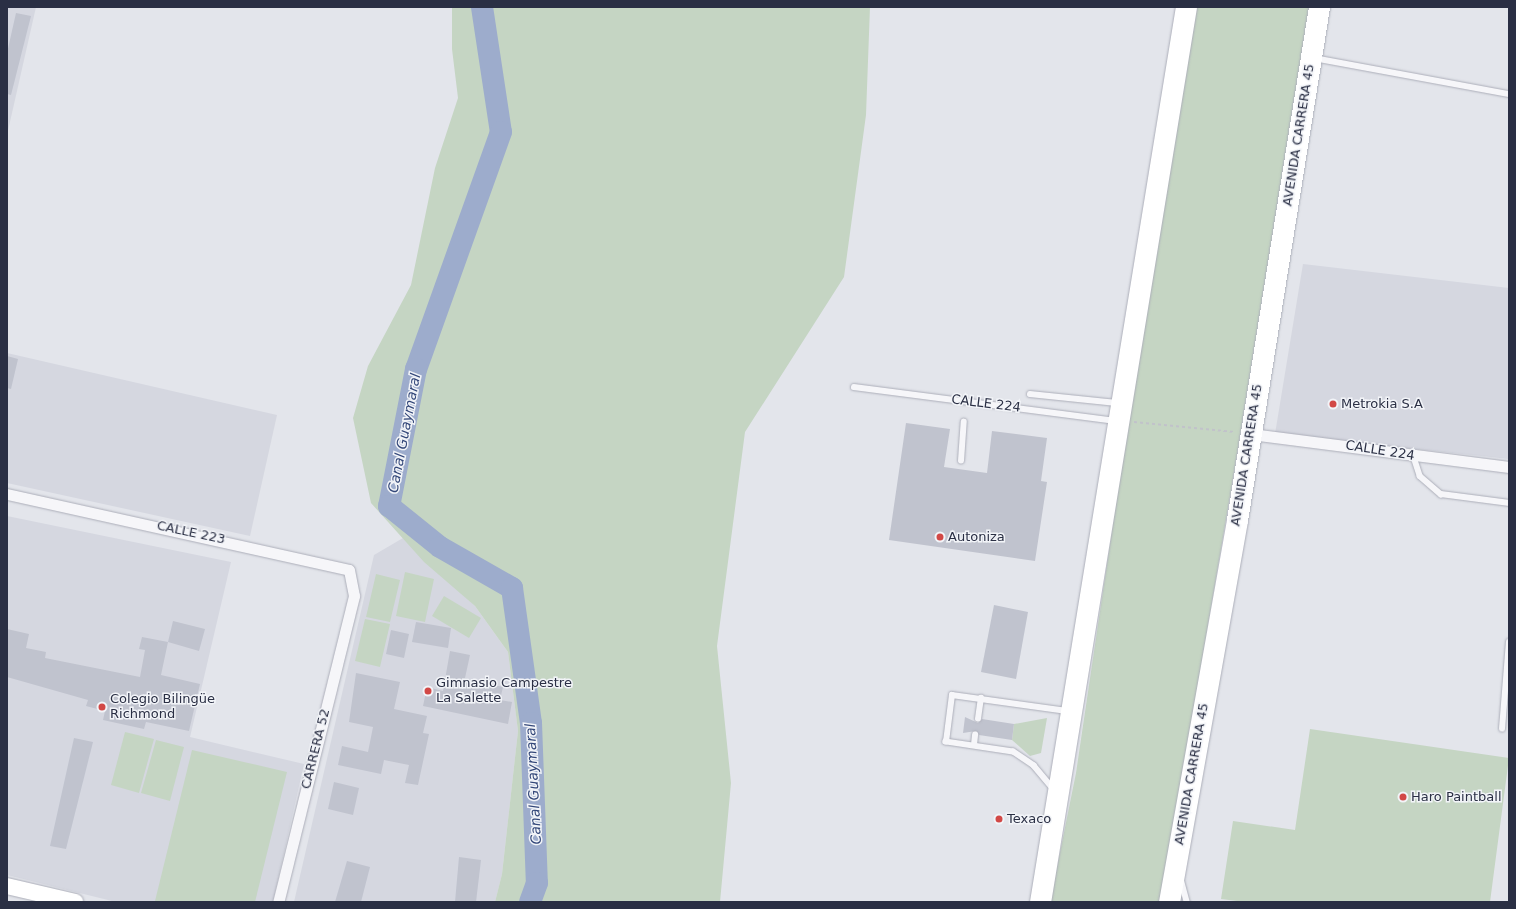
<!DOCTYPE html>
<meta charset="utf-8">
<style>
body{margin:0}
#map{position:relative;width:1516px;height:909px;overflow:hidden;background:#e3e5eb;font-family:"DejaVu Sans",sans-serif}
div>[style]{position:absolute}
.built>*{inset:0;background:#d5d7e0}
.green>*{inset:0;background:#c5d5c3}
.river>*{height:22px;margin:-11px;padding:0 11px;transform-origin:11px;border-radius:11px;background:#9daccc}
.building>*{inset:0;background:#c0c3ce}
.path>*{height:2px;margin-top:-1px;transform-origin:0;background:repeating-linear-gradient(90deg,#c1c2ca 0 3px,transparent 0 6px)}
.roads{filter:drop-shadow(0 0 1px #acaeb9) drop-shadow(0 0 1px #acaeb9)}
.lane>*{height:5.5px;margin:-2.75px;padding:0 2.75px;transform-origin:2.75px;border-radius:2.75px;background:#f6f6f9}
.street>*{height:11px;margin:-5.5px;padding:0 5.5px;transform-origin:5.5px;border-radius:5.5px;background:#f6f6f9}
.secondary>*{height:16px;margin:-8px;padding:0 8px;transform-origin:8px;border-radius:8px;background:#fff}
.highway>*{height:21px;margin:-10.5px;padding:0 10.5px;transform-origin:10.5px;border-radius:10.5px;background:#fff}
.dots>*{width:11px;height:11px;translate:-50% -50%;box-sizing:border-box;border:2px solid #f2f4f8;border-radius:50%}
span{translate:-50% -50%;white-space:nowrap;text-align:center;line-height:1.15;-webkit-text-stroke:3px #f2f4f8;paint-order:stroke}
.street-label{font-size:13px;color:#2a2f44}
.poi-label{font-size:13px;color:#2a2f44}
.left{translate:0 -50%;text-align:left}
.water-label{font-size:14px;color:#334779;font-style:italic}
.frame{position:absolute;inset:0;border:8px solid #2a2f44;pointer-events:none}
</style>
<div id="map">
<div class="built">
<i style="clip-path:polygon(7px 7px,36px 7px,7px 135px)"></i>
<i style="clip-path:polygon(1303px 264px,1509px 288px,1509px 459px,1275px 434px)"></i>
<i style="clip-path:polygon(7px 353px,277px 415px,250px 536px,7px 483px)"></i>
<i style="clip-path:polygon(7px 516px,231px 562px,190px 737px,304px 764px,273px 902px,116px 902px,7px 875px)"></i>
<i style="clip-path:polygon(403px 538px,475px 606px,508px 652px,518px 731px,502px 874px,495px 902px,294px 902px,374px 555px)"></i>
</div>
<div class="green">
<i style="clip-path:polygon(452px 7px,870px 7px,866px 115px,844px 277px,745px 432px,717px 646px,731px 783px,720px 902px,495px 902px,502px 874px,518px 731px,508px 652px,475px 606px,424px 562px,371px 503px,353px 418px,368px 366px,411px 285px,435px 168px,458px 98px,452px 49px)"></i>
<i style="clip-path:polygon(1197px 7px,1309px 7px,1238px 449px,1161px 902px,1050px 902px,1076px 773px,1123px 456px)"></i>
<i style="clip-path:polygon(405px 572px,434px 579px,425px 622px,396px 616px)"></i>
<i style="clip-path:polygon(376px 574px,400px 580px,390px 622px,366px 617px)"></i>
<i style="clip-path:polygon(444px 596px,481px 618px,469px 638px,432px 616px)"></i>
<i style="clip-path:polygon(365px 619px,390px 624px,380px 667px,355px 661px)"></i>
<i style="clip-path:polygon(1047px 718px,1041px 753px,1030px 756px,1012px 740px,1014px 724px)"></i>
<i style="clip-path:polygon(1310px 729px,1509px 758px,1490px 902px,1245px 902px,1221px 899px,1233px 821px,1295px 830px)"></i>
<i style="clip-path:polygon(125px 732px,154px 739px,139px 793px,111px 785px)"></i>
<i style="clip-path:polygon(156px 740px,184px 747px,170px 801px,141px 793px)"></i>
<i style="clip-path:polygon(192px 750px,287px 772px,255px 902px,155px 901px)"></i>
</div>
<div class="river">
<i style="left:482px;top:7px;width:126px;rotate:81.4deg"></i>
<i style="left:501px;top:132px;width:252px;rotate:109.7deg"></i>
<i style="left:416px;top:369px;width:140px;rotate:101.1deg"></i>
<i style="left:389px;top:506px;width:65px;rotate:38.8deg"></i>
<i style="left:440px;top:547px;width:83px;rotate:29.7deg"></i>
<i style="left:512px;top:588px;width:136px;rotate:82deg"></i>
<i style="left:531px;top:723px;width:160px;rotate:87.9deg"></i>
<i style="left:537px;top:883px;width:20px;rotate:110deg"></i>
</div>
<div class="building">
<i style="clip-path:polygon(16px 13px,31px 16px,11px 95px,7px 94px,7px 53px)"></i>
<i style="clip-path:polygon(7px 356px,18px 359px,11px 389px,7px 388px)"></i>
<i style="clip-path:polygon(906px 423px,950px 429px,944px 467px,987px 473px,992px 431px,1047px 438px,1041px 481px,1047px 482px,1035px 561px,889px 540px)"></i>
<i style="clip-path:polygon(994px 605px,1028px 612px,1016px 679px,981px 672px)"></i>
<i style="clip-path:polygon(173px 621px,205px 629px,199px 651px,168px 642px)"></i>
<i style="clip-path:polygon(416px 622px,451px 628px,448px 648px,412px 642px)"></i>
<i style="clip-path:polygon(7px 629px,29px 634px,26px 648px,46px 652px,45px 658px,140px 677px,145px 650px,139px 649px,142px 637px,168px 642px,161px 675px,200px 684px,189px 731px,146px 722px,144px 729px,103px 720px,105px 711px,86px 706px,88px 700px,7px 677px)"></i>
<i style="clip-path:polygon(391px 630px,409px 634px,404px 658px,386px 654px)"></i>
<i style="clip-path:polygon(450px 651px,470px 655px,465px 678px,503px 687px,500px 700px,512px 702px,508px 724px,423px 706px,427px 687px,443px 691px)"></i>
<i style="clip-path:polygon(356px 673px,400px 682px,394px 709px,427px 716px,423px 733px,429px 734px,418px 785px,405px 783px,409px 765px,384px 760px,381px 774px,338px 765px,342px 746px,368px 752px,373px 727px,349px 722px)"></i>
<i style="clip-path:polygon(965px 717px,978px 723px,982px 719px,1014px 724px,1012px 740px,979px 735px,976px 731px,963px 733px)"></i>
<i style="clip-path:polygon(74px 738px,93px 742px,66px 849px,50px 846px)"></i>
<i style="clip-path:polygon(334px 782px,359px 788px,353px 815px,328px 809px)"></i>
<i style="clip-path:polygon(459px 857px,481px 860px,476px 902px,455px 902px)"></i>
<i style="clip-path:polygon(347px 861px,370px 867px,361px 902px,335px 902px)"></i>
</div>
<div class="path">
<i style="left:1134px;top:422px;width:101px;rotate:5.7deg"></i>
</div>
<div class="roads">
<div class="lane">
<i style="left:1314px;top:58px;width:198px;rotate:10.5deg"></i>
<i style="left:854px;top:387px;width:264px;rotate:7.4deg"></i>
<i style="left:1030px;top:394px;width:87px;rotate:5.9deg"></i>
<i style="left:1414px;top:457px;width:20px;rotate:72deg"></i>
<i style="left:1420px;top:476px;width:28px;rotate:41deg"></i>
<i style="left:1441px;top:494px;width:69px;rotate:7.5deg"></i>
<i style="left:961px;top:461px;width:39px;rotate:-86deg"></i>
<i style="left:978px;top:719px;width:21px;rotate:-82deg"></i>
<i style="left:1502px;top:729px;width:87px;rotate:-85.4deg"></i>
<i style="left:974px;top:745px;width:10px;rotate:-84deg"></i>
<i style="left:1053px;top:789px;width:30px;rotate:-130deg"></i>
<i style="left:1034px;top:766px;width:25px;rotate:-146deg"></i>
<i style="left:1013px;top:752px;width:68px;rotate:-171.5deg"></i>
<i style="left:946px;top:742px;width:47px;rotate:-82.7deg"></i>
<i style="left:952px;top:695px;width:116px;rotate:7.9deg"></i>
<i style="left:1181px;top:879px;width:24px;rotate:75deg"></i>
</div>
<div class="street">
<i style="left:1251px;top:434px;width:260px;rotate:7.3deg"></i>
<i style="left:7px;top:494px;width:350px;rotate:12.5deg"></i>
<i style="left:349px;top:570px;width:26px;rotate:79deg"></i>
<i style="left:354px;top:596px;width:315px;rotate:103.9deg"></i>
</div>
<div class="secondary">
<i style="left:7px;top:886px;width:70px;rotate:13.2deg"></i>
</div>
<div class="highway">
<i style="left:1040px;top:902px;width:907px;rotate:-80.74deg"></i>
<i style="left:1169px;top:902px;width:388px;rotate:-79.9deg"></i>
<i style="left:1237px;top:520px;width:520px;rotate:-80.92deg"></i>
</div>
</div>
<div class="dots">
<i style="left:1333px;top:404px;background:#d24846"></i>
<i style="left:940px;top:537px;background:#d24846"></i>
<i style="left:428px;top:691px;background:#d24846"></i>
<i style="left:102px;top:707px;background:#d24846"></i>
<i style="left:1403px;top:797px;background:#d24846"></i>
<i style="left:999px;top:819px;background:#d24846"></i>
</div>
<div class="street-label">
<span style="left:1299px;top:135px;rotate:-81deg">AVENIDA CARRERA 45</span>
<span style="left:986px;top:404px;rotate:7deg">CALLE 224</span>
<span style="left:1380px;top:451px;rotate:9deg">CALLE 224</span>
<span style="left:1247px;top:455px;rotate:-81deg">AVENIDA CARRERA 45</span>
<span style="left:191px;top:533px;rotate:12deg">CALLE 223</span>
<span style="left:316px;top:749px;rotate:-76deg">CARRERA 52</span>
<span style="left:1192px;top:774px;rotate:-80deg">AVENIDA CARRERA 45</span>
</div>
<div class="poi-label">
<span class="left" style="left:1341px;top:404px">Metrokia S.A</span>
<span class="left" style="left:948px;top:537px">Autoniza</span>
<span class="left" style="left:436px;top:691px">Gimnasio Campestre<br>La Salette</span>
<span class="left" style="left:110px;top:707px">Colegio Bilingüe<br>Richmond</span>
<span class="left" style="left:1411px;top:797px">Haro Paintball</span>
<span class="left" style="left:1007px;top:819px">Texaco</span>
</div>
<div class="water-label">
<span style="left:404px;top:433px;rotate:-79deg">Canal Guaymaral</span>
<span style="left:533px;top:784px;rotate:-93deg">Canal Guaymaral</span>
</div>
<div class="frame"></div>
</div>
